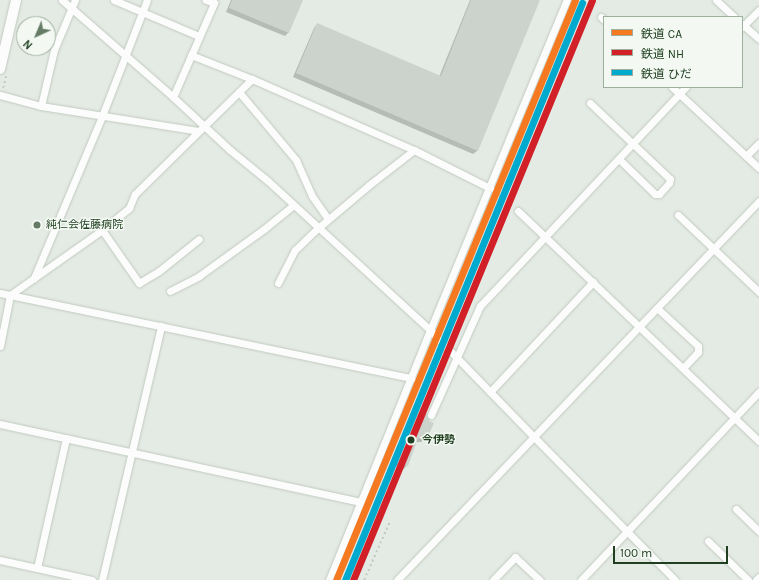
<!DOCTYPE html>
<meta charset="utf-8">
<style>
body{margin:0}
#map{position:relative;width:759px;height:580px;overflow:hidden;background:#e4eae4;font-family:Karla,"Noto Sans JP",sans-serif}
div>[style]{position:absolute}
.shadow>*{inset:0;background:#0003}
.building>*{inset:0;background:#ccd3cc}
.path>*{height:1.5px;margin-top:-0.75px;transform-origin:0;background:repeating-linear-gradient(90deg,#c1cac1 0 2px,transparent 0 5px)}
.roads{filter:drop-shadow(0 0 1px #c0cabf) drop-shadow(0 0 1px #c0cabf)}
.street>*{height:7px;margin:-3.5px;padding:0 3.5px;transform-origin:3.5px;border-radius:3.5px;background:#fbfcfb}
.secondary>*{height:10px;margin:-5px;padding:0 5px;transform-origin:5px;border-radius:5px;background:#fbfcfb}
.rail-1>*{height:7px;margin:-3.5px;padding:0 3.5px;transform-origin:3.5px;border-radius:3.5px;background:#f47921}
.rail-2>*{height:7px;margin:-3.5px;padding:0 3.5px;transform-origin:3.5px;border-radius:3.5px;background:#d12027}
.rail-3>*{height:7px;margin:-3.5px;padding:0 3.5px;transform-origin:3.5px;border-radius:3.5px;background:#00a9ce}
.dots>*{width:11px;height:11px;translate:-50% -50%;box-sizing:border-box;border:2px solid #f3f9f2;border-radius:50%}
span{translate:-50% -50%;white-space:nowrap;text-align:center;line-height:1.15;-webkit-text-stroke:3px #f3f9f2;paint-order:stroke}
.poi-label{font-size:11px;color:#203f21}
.left{translate:0 -50%;text-align:left}
.stop-label{font-size:11px;color:#203f21;font-weight:700}
.legend{position:absolute;left:603px;top:16px;width:140px;height:72px;box-sizing:border-box;background:#f3f9f2;border:1px solid #9faf9e;margin:0;padding:5px 7px;list-style:none;font-size:12px;color:#203f21}
.legend li{display:flex;align-items:center;gap:8px;height:20px}
.legend b{width:20px;border:1px solid #9faf9e}
.north{position:absolute;left:16px;top:16px;width:40px;height:40px;box-sizing:border-box;background:#f3f9f2;border:1px solid #9faf9e;border-radius:50%;rotate:224deg;font-size:11px;font-weight:700;line-height:16px;text-align:center;color:#203f21}
.north::after{content:'';display:block;margin:auto;width:14px;height:18px;background:#657b65;clip-path:polygon(50% 0,100% 100%,50% 72%,0 100%)}
.scale{position:absolute;left:613px;top:546px;width:115px;height:18px;box-sizing:border-box;border:2px solid #203f21;border-top:0;padding-left:5px;font-size:12px;line-height:14px;white-space:nowrap;color:#203f21;-webkit-text-stroke:3px #f3f9f2;paint-order:stroke}
</style>
<div id="map">
<div class="shadow">
<i style="clip-path:polygon(231px 0,301px 0,288px 33px,285px 36px,226px 12px)"></i>
<i style="clip-path:polygon(470px 0,539px 0,477px 151px,473px 154px,293px 77px,314px 28px,317px 24px,439px 77px)"></i>
<i style="clip-path:polygon(418px 410px,426px 439px,422px 442px,416px 442px,407px 465px,404px 469px,392px 465px,414px 413px)"></i>
</div>
<div class="building">
<i style="clip-path:polygon(232px 0,303px 0,289px 33px,229px 8px)"></i>
<i style="clip-path:polygon(471px 0,540px 0,478px 151px,296px 73px,317px 23px,441px 76px)"></i>
<i style="clip-path:polygon(417px 408px,430px 416px,429px 421px,434px 423px,427px 439px,418px 438px,408px 466px,395px 461px)"></i>
</div>
<div class="path">
<i style="left:3px;top:88px;width:12px;rotate:-76deg"></i>
<i style="left:495px;top:192px;width:22px;rotate:39deg"></i>
<i style="left:364px;top:580px;width:64px;rotate:-66.2deg"></i>
</div>
<div class="roads">
<div class="street">
<i style="left:62px;top:0;width:147px;rotate:41.1deg"></i>
<i style="left:173px;top:97px;width:78px;rotate:42.9deg"></i>
<i style="left:230px;top:150px;width:49px;rotate:39.2deg"></i>
<i style="left:268px;top:181px;width:220px;rotate:42.6deg"></i>
<i style="left:430px;top:330px;width:149px;rotate:45.8deg"></i>
<i style="left:534px;top:437px;width:201px;rotate:45.4deg"></i>
<i style="left:114px;top:0;width:92px;rotate:23deg"></i>
<i style="left:716px;top:0;width:25px;rotate:43deg"></i>
<i style="left:601px;top:17px;width:4px;rotate:45deg"></i>
<i style="left:742px;top:24px;width:23px;rotate:41deg"></i>
<i style="left:742px;top:27px;width:24px;rotate:-45deg"></i>
<i style="left:191px;top:55px;width:66px;rotate:21.5deg"></i>
<i style="left:252px;top:79px;width:177px;rotate:23.7deg"></i>
<i style="left:414px;top:150px;width:85px;rotate:26.6deg"></i>
<i style="left:672px;top:87px;width:119px;rotate:43deg"></i>
<i style="left:239px;top:92px;width:89px;rotate:50deg"></i>
<i style="left:296px;top:160px;width:39px;rotate:66deg"></i>
<i style="left:312px;top:196px;width:28px;rotate:55deg"></i>
<i style="left:0;top:95px;width:42px;rotate:15deg"></i>
<i style="left:41px;top:106px;width:159px;rotate:9deg"></i>
<i style="left:173px;top:97px;width:103px;rotate:-66.4deg"></i>
<i style="left:214px;top:3px;width:9px;rotate:-159deg"></i>
<i style="left:590px;top:103px;width:110px;rotate:43.5deg"></i>
<i style="left:670px;top:179px;width:4px;rotate:104deg"></i>
<i style="left:669px;top:183px;width:15px;rotate:132deg"></i>
<i style="left:659px;top:194px;width:4px;rotate:180deg"></i>
<i style="left:655px;top:194px;width:50px;rotate:-135.8deg"></i>
<i style="left:41px;top:106px;width:57px;rotate:-76.9deg"></i>
<i style="left:54px;top:50px;width:54px;rotate:-67.2deg"></i>
<i style="left:746px;top:156px;width:18px;rotate:-45deg"></i>
<i style="left:518px;top:211px;width:333px;rotate:43.7deg"></i>
<i style="left:678px;top:215px;width:112px;rotate:43.5deg"></i>
<i style="left:102px;top:230px;width:65px;rotate:55.1deg"></i>
<i style="left:139px;top:283px;width:23px;rotate:-31deg"></i>
<i style="left:159px;top:271px;width:51px;rotate:-38.7deg"></i>
<i style="left:34px;top:278px;width:176px;rotate:-67.2deg"></i>
<i style="left:102px;top:116px;width:124px;rotate:-68.8deg"></i>
<i style="left:278px;top:283px;width:37px;rotate:-63deg"></i>
<i style="left:295px;top:250px;width:32px;rotate:-44deg"></i>
<i style="left:318px;top:228px;width:67px;rotate:-40.1deg"></i>
<i style="left:369px;top:185px;width:57px;rotate:-37.9deg"></i>
<i style="left:170px;top:291px;width:33px;rotate:-27deg"></i>
<i style="left:199px;top:276px;width:80px;rotate:-35.9deg"></i>
<i style="left:264px;top:229px;width:38px;rotate:-39deg"></i>
<i style="left:0;top:293px;width:420px;rotate:11.7deg"></i>
<i style="left:657px;top:308px;width:56px;rotate:42.8deg"></i>
<i style="left:698px;top:346px;width:6px;rotate:90deg"></i>
<i style="left:698px;top:352px;width:22px;rotate:133deg"></i>
<i style="left:0;top:346px;width:52px;rotate:-78.9deg"></i>
<i style="left:10px;top:295px;width:113px;rotate:-35.2deg"></i>
<i style="left:102px;top:230px;width:35px;rotate:-39deg"></i>
<i style="left:129px;top:208px;width:15px;rotate:-67deg"></i>
<i style="left:135px;top:194px;width:164px;rotate:-44.5deg"></i>
<i style="left:490px;top:392px;width:151px;rotate:-46.9deg"></i>
<i style="left:431px;top:415px;width:120px;rotate:-65.8deg"></i>
<i style="left:480px;top:306px;width:301px;rotate:-46.8deg"></i>
<i style="left:0;top:424px;width:368px;rotate:12.2deg"></i>
<i style="left:736px;top:509px;width:32px;rotate:44deg"></i>
<i style="left:708px;top:541px;width:56px;rotate:44.3deg"></i>
<i style="left:0;top:560px;width:94px;rotate:12.3deg"></i>
<i style="left:37px;top:568px;width:133px;rotate:-77.4deg"></i>
<i style="left:102px;top:580px;width:261px;rotate:-76.9deg"></i>
<i style="left:329px;top:580px;width:270px;rotate:-68deg"></i>
<i style="left:430px;top:330px;width:357px;rotate:-67.5deg"></i>
<i style="left:397px;top:580px;width:524px;rotate:-46.31deg"></i>
<i style="left:493px;top:580px;width:32px;rotate:-46deg"></i>
<i style="left:515px;top:557px;width:34px;rotate:43deg"></i>
<i style="left:581px;top:580px;width:259px;rotate:-46.6deg"></i>
<i style="left:756px;top:580px;width:4px;rotate:-45deg"></i>
</div>
<div class="secondary">
<i style="left:0;top:69px;width:71px;rotate:-76.9deg"></i>
</div>
</div>
<div class="rail-1">
<i style="left:336px;top:580px;width:627px;rotate:-67.6deg"></i>
</div>
<div class="rail-2">
<i style="left:353px;top:580px;width:627px;rotate:-67.6deg"></i>
</div>
<div class="rail-3">
<i style="left:345px;top:580px;width:624px;rotate:-67.67deg"></i>
</div>
<div class="dots">
<i style="left:37px;top:225px;background:#657b65"></i>
<i style="left:411px;top:440px;background:#203f21"></i>
</div>
<div class="poi-label">
<span class="left" style="left:46px;top:225px">純仁会佐藤病院</span>
</div>
<div class="stop-label">
<span class="left" style="left:422px;top:440px">今伊勢</span>
</div>
<ul class="legend">
<li><b style="height:5px;background:#f47921"></b>鉄道 CA</li>
<li><b style="height:5px;background:#d12027"></b>鉄道 NH</li>
<li><b style="height:5px;background:#00a9ce"></b>鉄道 ひだ</li>
</ul>
<div class="north">N</div>
<div class="scale">100 m</div>
</div>
